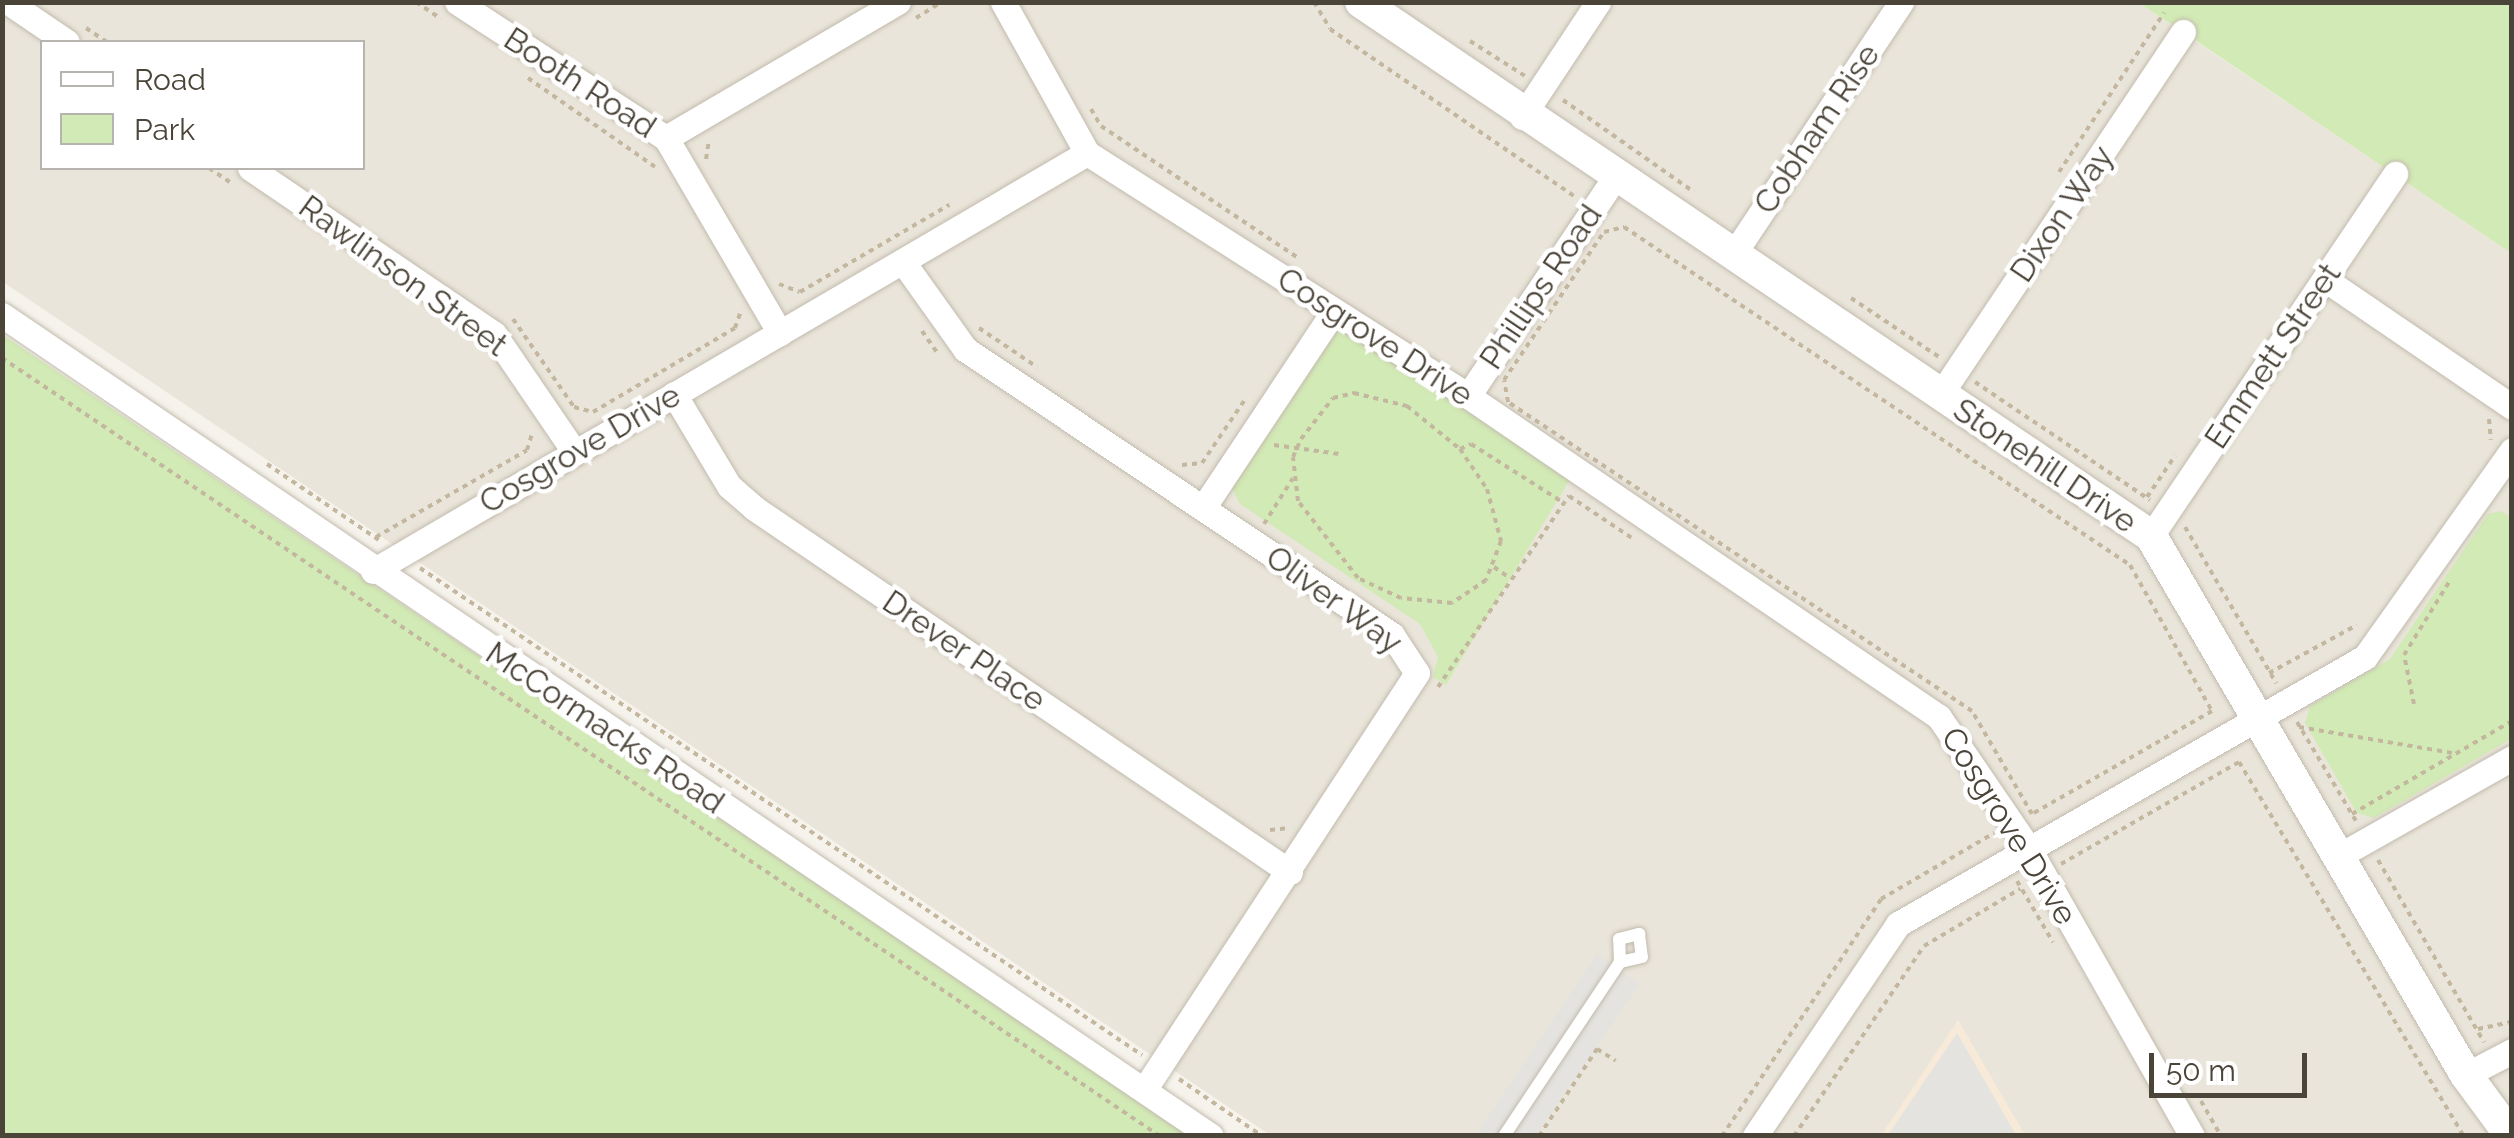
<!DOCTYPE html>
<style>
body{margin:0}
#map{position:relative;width:2514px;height:1138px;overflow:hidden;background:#f6f3ec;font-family:Raleway,sans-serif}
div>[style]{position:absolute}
.residential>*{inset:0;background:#eae5da}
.commercial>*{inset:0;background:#f7ead8}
.green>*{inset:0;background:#d2eab5}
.parking>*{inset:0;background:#e5e3e0}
.path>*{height:4px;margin-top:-2px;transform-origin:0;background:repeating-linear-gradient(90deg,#c4b79f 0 5px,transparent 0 10px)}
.roads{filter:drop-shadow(0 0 2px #c2bbae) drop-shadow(0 0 2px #c2bbae)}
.service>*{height:12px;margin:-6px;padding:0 6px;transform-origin:6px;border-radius:6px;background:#fff}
.minor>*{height:25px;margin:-12.5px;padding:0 12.5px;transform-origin:12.5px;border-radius:12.5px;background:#fff}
.tertiary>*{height:32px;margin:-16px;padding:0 16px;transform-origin:16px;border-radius:16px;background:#fff}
span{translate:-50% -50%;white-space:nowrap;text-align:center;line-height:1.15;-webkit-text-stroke:9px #fff;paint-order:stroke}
.street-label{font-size:32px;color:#4b4439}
.frame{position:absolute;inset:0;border:5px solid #4b4439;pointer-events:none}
.legend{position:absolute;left:40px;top:40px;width:325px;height:130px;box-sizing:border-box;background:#fff;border:2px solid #b7b4b0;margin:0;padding:12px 18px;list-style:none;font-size:30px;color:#4b4439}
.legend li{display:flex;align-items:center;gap:20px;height:50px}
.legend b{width:50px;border:2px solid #b7b4b0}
.scale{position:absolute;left:2149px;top:1053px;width:158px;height:45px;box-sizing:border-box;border:5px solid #4b4439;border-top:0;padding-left:12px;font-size:30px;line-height:35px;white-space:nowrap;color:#4b4439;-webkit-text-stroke:8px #fff;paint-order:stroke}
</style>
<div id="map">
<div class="residential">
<i style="clip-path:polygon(evenodd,2px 3px,2139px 3px,2511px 253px,2511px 1135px,1270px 1135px,3px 282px,2px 3px,42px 42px,362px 42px,362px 168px,42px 168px,42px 42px)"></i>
</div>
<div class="commercial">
<i style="clip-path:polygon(1958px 1020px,2025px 1135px,1881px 1136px)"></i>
</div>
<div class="green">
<i style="clip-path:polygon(2139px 3px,2511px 3px,2511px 253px,2183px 32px)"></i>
<i style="clip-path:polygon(1339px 326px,1572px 476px,1446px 685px,1433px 677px,1438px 657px,1420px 624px,1240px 504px,1232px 488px)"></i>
<i style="clip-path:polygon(3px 335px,1190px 1135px,3px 1135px)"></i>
<i style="clip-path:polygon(2501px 511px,2512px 518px,2511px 739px,2374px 818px,2357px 813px,2305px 723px,2310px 706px,2390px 659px,2488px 514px)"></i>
</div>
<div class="parking">
<i style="clip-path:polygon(1597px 954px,1640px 984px,1536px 1135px,1475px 1136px)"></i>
<i style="clip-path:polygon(1957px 1033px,2016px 1135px,1888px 1135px)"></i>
</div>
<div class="path">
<i style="left:416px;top:2px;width:30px;rotate:34deg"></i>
<i style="left:1314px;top:2px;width:31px;rotate:59deg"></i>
<i style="left:1330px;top:29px;width:299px;rotate:34.4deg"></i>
<i style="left:916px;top:18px;width:31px;rotate:-32deg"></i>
<i style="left:86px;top:28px;width:25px;rotate:34deg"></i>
<i style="left:1470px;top:41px;width:65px;rotate:32.5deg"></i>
<i style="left:528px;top:78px;width:155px;rotate:35deg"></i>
<i style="left:1563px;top:100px;width:160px;rotate:35.1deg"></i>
<i style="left:1091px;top:109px;width:20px;rotate:60deg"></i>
<i style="left:1101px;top:126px;width:236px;rotate:33.8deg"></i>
<i style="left:706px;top:159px;width:19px;rotate:-81deg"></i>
<i style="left:209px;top:168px;width:25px;rotate:34deg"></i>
<i style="left:2059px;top:172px;width:191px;rotate:-56.6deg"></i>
<i style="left:1624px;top:227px;width:609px;rotate:33.74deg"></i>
<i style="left:2130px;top:565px;width:167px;rotate:60.7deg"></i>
<i style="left:2212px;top:711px;width:207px;rotate:150.2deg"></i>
<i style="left:2032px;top:814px;width:119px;rotate:-120.2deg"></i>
<i style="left:1972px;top:711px;width:557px;rotate:-146.34deg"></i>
<i style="left:1508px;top:402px;width:22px;rotate:-100deg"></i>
<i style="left:1504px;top:380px;width:179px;rotate:-56deg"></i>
<i style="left:1604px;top:232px;width:21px;rotate:-14deg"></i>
<i style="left:779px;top:284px;width:22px;rotate:21deg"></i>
<i style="left:800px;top:292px;width:173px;rotate:-30.3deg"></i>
<i style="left:1851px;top:298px;width:106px;rotate:33.8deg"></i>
<i style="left:513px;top:319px;width:107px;rotate:55.3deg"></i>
<i style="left:574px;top:407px;width:20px;rotate:15deg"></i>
<i style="left:593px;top:412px;width:165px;rotate:-30.6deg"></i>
<i style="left:735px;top:328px;width:18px;rotate:-71deg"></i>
<i style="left:979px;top:328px;width:70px;rotate:33.9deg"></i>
<i style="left:922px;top:331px;width:29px;rotate:55deg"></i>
<i style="left:2px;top:358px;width:1395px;rotate:33.9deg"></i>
<i style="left:1975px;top:382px;width:211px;rotate:34deg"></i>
<i style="left:2489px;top:419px;width:21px;rotate:85deg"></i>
<i style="left:1274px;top:445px;width:66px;rotate:7.9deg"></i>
<i style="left:1460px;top:449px;width:48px;rotate:56deg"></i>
<i style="left:1487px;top:489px;width:54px;rotate:74.9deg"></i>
<i style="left:1501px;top:541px;width:42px;rotate:111deg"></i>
<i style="left:1486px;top:580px;width:41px;rotate:145.9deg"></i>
<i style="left:1452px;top:603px;width:51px;rotate:-174.4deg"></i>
<i style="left:1401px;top:598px;width:47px;rotate:-155.1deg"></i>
<i style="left:1358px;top:578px;width:98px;rotate:-127.9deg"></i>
<i style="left:1298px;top:501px;width:44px;rotate:-96.5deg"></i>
<i style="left:1293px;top:457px;width:20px;rotate:-66deg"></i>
<i style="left:1301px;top:439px;width:52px;rotate:-52deg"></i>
<i style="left:1333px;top:398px;width:22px;rotate:-13deg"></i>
<i style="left:1354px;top:393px;width:55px;rotate:13.8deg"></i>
<i style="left:1407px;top:406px;width:68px;rotate:39.1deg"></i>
<i style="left:1460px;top:449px;width:12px;rotate:-24deg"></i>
<i style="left:1471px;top:444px;width:110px;rotate:32.4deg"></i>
<i style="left:267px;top:464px;width:135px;rotate:34.2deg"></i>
<i style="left:1182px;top:465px;width:20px;rotate:-6deg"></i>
<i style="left:1202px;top:463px;width:75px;rotate:-55.9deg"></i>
<i style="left:2147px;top:497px;width:50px;rotate:-55.7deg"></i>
<i style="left:1264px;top:524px;width:54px;rotate:-57.8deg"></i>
<i style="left:2185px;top:527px;width:181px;rotate:59.7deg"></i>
<i style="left:376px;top:537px;width:174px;rotate:-29.9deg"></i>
<i style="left:527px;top:450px;width:17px;rotate:-73deg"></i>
<i style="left:1494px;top:567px;width:19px;rotate:35deg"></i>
<i style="left:420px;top:568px;width:871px;rotate:34deg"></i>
<i style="left:2269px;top:673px;width:100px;rotate:-28.6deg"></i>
<i style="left:1438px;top:687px;width:232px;rotate:-55.6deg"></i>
<i style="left:1569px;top:496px;width:79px;rotate:33.7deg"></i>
<i style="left:2414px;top:704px;width:50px;rotate:-101.5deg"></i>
<i style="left:2404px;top:655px;width:89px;rotate:-58.3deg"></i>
<i style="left:2297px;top:722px;width:115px;rotate:59.2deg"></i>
<i style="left:2299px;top:727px;width:155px;rotate:9.6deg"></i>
<i style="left:2352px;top:814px;width:185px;rotate:-30.2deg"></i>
<i style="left:1270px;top:830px;width:20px;rotate:-6deg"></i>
<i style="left:2378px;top:860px;width:211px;rotate:59.8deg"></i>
<i style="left:2061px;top:864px;width:205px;rotate:-29.8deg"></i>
<i style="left:2239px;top:762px;width:436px;rotate:59deg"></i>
<i style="left:2017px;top:881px;width:71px;rotate:59.5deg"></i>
<i style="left:2478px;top:1029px;width:35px;rotate:-12deg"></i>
<i style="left:1179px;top:1079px;width:101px;rotate:34.5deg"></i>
<i style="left:2201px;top:1101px;width:40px;rotate:60.3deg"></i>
<i style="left:1539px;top:1136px;width:105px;rotate:-56.3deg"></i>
<i style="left:1597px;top:1049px;width:22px;rotate:32deg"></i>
<i style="left:1722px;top:1136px;width:285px;rotate:-56.1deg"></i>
<i style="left:1881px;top:899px;width:131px;rotate:-30.3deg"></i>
<i style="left:1794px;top:1136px;width:230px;rotate:-55.6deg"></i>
<i style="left:1924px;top:946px;width:112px;rotate:-30.7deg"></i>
</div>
<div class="roads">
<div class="service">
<i style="left:1504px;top:1136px;width:209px;rotate:-56.3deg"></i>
<i style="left:1620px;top:962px;width:23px;rotate:-92deg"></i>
<i style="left:1619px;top:939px;width:21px;rotate:-14deg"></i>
<i style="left:1639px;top:934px;width:23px;rotate:83deg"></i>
<i style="left:1642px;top:957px;width:23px;rotate:167deg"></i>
</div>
<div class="minor">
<i style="left:8px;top:2px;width:71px;rotate:34.1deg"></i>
<i style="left:457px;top:2px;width:249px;rotate:33.1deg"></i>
<i style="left:666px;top:138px;width:226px;rotate:59.7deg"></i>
<i style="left:1003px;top:2px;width:173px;rotate:60.9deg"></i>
<i style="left:1522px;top:117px;width:138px;rotate:-56.5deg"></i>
<i style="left:666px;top:138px;width:269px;rotate:-30.4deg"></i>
<i style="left:250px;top:168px;width:295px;rotate:34.2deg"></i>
<i style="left:494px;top:334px;width:140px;rotate:55.7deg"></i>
<i style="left:1733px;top:255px;width:304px;rotate:-56.4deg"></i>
<i style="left:903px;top:262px;width:107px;rotate:54.5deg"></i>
<i style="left:965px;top:349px;width:514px;rotate:33.81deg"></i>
<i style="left:1392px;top:635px;width:45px;rotate:56.7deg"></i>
<i style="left:1417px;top:673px;width:498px;rotate:123.2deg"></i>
<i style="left:2326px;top:280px;width:225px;rotate:34.3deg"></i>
<i style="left:2px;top:315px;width:1461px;rotate:34.18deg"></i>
<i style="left:674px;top:394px;width:107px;rotate:59.1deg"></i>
<i style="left:729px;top:486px;width:33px;rotate:41deg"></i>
<i style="left:754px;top:508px;width:648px;rotate:34.18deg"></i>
<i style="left:1940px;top:395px;width:437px;rotate:-56.2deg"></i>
<i style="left:1468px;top:396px;width:262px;rotate:-56.1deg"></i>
<i style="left:1203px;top:508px;width:235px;rotate:-56.4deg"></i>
<i style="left:2151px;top:536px;width:437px;rotate:-56deg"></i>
<i style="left:373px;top:571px;width:827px;rotate:-30.35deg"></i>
<i style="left:1087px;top:153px;width:452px;rotate:32.5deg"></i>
<i style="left:1468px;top:396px;width:570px;rotate:34.28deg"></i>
<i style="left:1939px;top:717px;width:160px;rotate:55.7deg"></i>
<i style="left:2029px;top:849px;width:330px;rotate:60.4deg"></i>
<i style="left:2337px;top:857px;width:201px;rotate:-29.5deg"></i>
<i style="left:2466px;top:1075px;width:52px;rotate:-27.6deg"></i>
<i style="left:1755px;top:1136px;width:256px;rotate:-56deg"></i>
<i style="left:1898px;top:924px;width:538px;rotate:-29.76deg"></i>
<i style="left:2365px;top:657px;width:254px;rotate:-54.6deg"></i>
</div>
<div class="tertiary">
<i style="left:1361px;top:2px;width:954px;rotate:34.06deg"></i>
<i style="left:2151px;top:536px;width:624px;rotate:59.7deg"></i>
<i style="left:2466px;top:1075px;width:76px;rotate:53.6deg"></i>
</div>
</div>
<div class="street-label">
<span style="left:580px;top:83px;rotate:33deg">Booth Road</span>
<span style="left:1817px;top:129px;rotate:-56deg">Cobham Rise</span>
<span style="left:2062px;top:214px;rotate:-56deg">Dixon Way</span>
<span style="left:403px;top:276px;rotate:36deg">Rawlinson Street</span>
<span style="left:1541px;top:287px;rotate:-56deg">Phillips Road</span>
<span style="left:1375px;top:337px;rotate:33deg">Cosgrove Drive</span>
<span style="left:2273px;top:356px;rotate:-56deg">Emmett Street</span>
<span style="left:580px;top:449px;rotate:-30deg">Cosgrove Drive</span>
<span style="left:2045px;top:466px;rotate:34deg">Stonehill Drive</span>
<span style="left:1334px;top:600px;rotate:36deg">Oliver Way</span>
<span style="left:964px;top:651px;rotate:34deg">Drever Place</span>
<span style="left:605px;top:728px;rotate:34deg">McCormacks Road</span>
<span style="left:2009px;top:826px;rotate:58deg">Cosgrove Drive</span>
</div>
<div class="frame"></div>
<ul class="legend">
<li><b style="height:12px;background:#fff"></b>Road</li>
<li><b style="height:28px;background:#d2eab5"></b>Park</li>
</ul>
<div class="scale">50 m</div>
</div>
